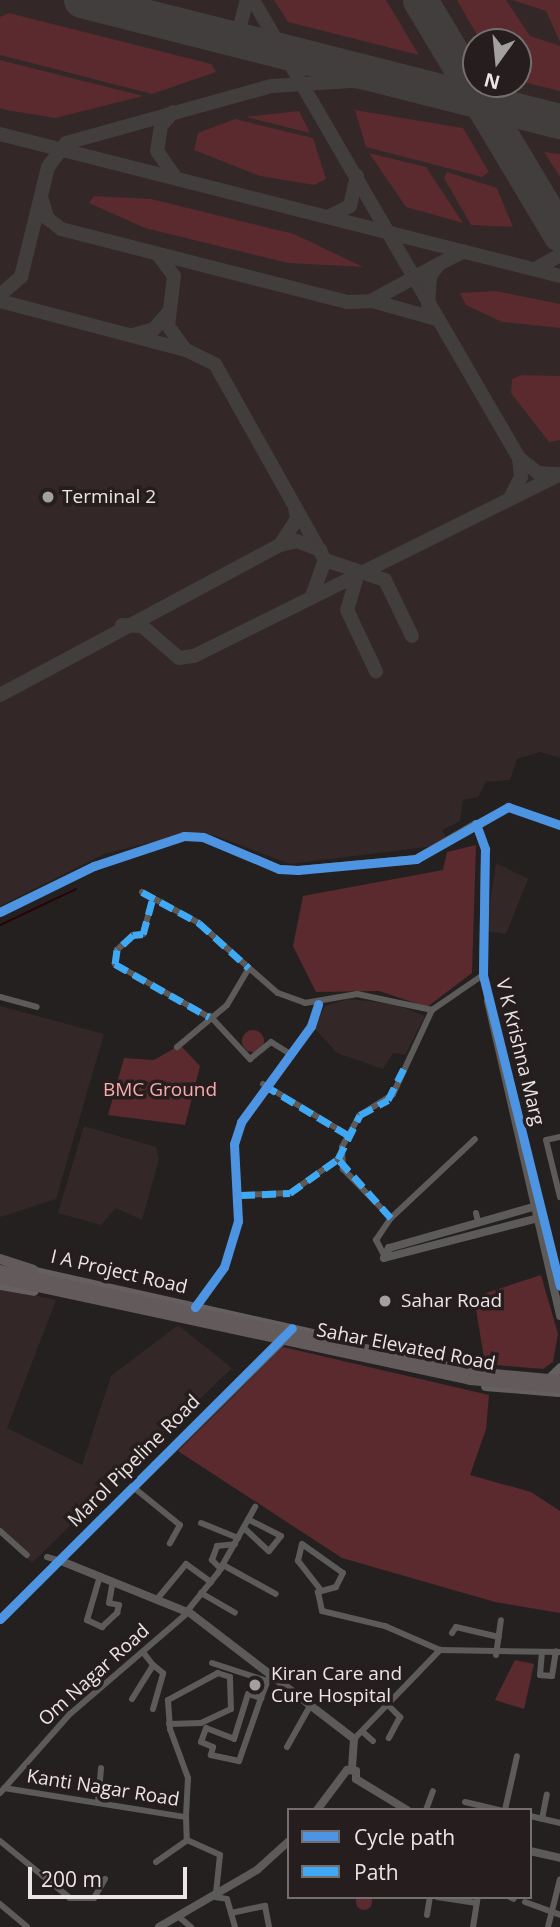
<!DOCTYPE html>
<style>
body{margin:0}
#map{position:relative;width:560px;height:1927px;overflow:hidden;background:#242020;font-family:"Open Sans",sans-serif}
div>[style]{position:absolute}
.built>*{inset:0;background:#332727}
.green>*{inset:0;background:#5a2a2f}
.round{border-radius:50%}
.stream>*{height:2px;margin:-1px;padding:0 1px;transform-origin:1px;border-radius:1px;background:#290308}
.taxiway>*{height:14px;margin:-7px;padding:0 7px;transform-origin:7px;border-radius:7px;background:#423e3e}
.runway>*{height:35px;margin:-17.5px;padding:0 17.5px;transform-origin:17.5px;border-radius:17.5px;background:#423e3e}
.minor>*{height:6px;margin:-3px;padding:0 3px;transform-origin:3px;border-radius:3px;background:#5d5a5a}
.tertiary>*{height:8px;margin:-4px;padding:0 4px;transform-origin:4px;border-radius:4px;background:#5d5a5a}
.secondary>*{height:9px;margin:-4.5px;padding:0 4.5px;transform-origin:4.5px;border-radius:4.5px;background:#655f60}
.primary>*{height:10px;margin:-5px;padding:0 5px;transform-origin:5px;border-radius:5px;background:#635a5b}
.quiet>*{height:7px;margin-top:-3.5px;transform-origin:0;background:repeating-linear-gradient(90deg,#3fa9f5 0 14px,transparent 0 21px)}
.cycleway>*{height:9px;margin:-4.5px;padding:0 4.5px;transform-origin:4.5px;border-radius:4.5px;background:#4d94e3}
.dots>*{width:19px;height:19px;translate:-50% -50%;box-sizing:border-box;border:4px solid #261e1e;border-radius:50%}
span{translate:-50% -50%;white-space:nowrap;text-align:center;line-height:1.15;-webkit-text-stroke:7px #261e1e;paint-order:stroke}
.poi-label{font-size:19px;color:#ebe5e5}
.left{translate:0 -50%;text-align:left}
.street-label{font-size:19px;color:#ebe5e5}
.park-label{font-size:19px;color:#fbaaae}
.legend{position:absolute;left:287px;top:1808px;width:245px;height:91px;box-sizing:border-box;background:#261e1e;border:2px solid #756e6e;margin:0;padding:9px 12px;list-style:none;font-size:21px;color:#ebe5e5}
.legend li{display:flex;align-items:center;gap:14px;height:35px}
.legend b{width:35px;border:2px solid #756e6e}
.north{position:absolute;left:462px;top:28px;width:70px;height:70px;box-sizing:border-box;background:#261e1e;border:2px solid #756e6e;border-radius:50%;rotate:195deg;font-size:19px;font-weight:700;line-height:28px;text-align:center;color:#ebe5e5}
.north::after{content:'';display:block;margin:auto;width:24px;height:32px;background:#a5a0a0;clip-path:polygon(50% 0,100% 100%,50% 72%,0 100%)}
.scale{position:absolute;left:28px;top:1867px;width:159px;height:32px;box-sizing:border-box;border:4px solid #ebe5e5;border-top:0;padding-left:9px;font-size:21px;line-height:24px;white-space:nowrap;color:#ebe5e5;-webkit-text-stroke:5px #261e1e;paint-order:stroke}
</style>
<div id="map">
<div class="built">
<i style="clip-path:polygon(evenodd,0 0,560px 0,560px 758px,540px 752px,517px 759px,510px 780px,486px 782px,478px 797px,463px 800px,460px 821px,442px 830px,446px 838px,434px 846px,290px 864px,216px 836px,187px 833px,104px 854px,0 906px,0 0,476px 42px,518px 42px,518px 84px,476px 84px,476px 42px)"></i>
<i style="clip-path:polygon(496px 863px,528px 879px,506px 934px,486px 931px)"></i>
<i style="clip-path:polygon(349px 999px,395px 1004px,425px 1016px,405px 1055px,393px 1053px,383px 1069px,337px 1053px,314px 1028px,325px 1006px)"></i>
<i style="clip-path:polygon(0 1006px,104px 1034px,56px 1199px,0 1217px)"></i>
<i style="clip-path:polygon(84px 1126px,156px 1147px,159px 1159px,142px 1220px,116px 1208px,101px 1225px,58px 1213px)"></i>
<i style="clip-path:polygon(0 1288px,56px 1300px,7px 1428px,82px 1465px,111px 1376px,178px 1325px,232px 1368px,32px 1563px,0 1532px)"></i>
</div>
<div class="green">
<i style="clip-path:polygon(274px 0,386px 0,419px 55px,288px 22px)"></i>
<i style="clip-path:polygon(457px 0,506px 0,530px 36px,560px 46px,560px 91px,518px 81px,518px 42px,481px 42px)"></i>
<i style="clip-path:polygon(512px 0,560px 0,560px 42px,546px 11px)"></i>
<i style="clip-path:polygon(9px 13px,211px 64px,216px 72px,152px 94px,0 55px,0 17px)"></i>
<i style="clip-path:polygon(0 60px,143px 96px,55px 118px,6px 110px,0 108px)"></i>
<i style="clip-path:polygon(355px 110px,463px 128px,489px 172px,482px 177px,366px 147px)"></i>
<i style="clip-path:polygon(299px 111px,310px 133px,246px 117px)"></i>
<i style="clip-path:polygon(235px 119px,313px 138px,326px 179px,314px 185px,260px 176px,194px 150px,198px 133px)"></i>
<i style="clip-path:polygon(544px 152px,560px 154px,560px 177px)"></i>
<i style="clip-path:polygon(369px 153px,426px 167px,463px 223px,406px 207px)"></i>
<i style="clip-path:polygon(447px 172px,497px 188px,513px 227px,471px 225px,444px 178px)"></i>
<i style="clip-path:polygon(94px 196px,151px 199px,294px 234px,363px 267px,288px 263px,145px 228px,89px 203px)"></i>
<i style="clip-path:polygon(496px 291px,560px 304px,560px 328px,502px 322px,466px 305px,460px 293px)"></i>
<i style="clip-path:polygon(522px 375px,560px 376px,560px 440px,549px 442px,511px 393px,512px 379px)"></i>
<i style="clip-path:polygon(476px 845px,472px 973px,427px 1007px,379px 991px,316px 992px,293px 946px,303px 896px,443px 870px,447px 852px)"></i>
<i class="round" style="left:242px;top:1030px;width:22px;height:22px"></i>
<i style="clip-path:polygon(180px 1045px,200px 1066px,185px 1125px,108px 1115px,124px 1058px,154px 1060px)"></i>
<i style="clip-path:polygon(541px 1275px,558px 1334px,553px 1362px,543px 1369px,485px 1364px,474px 1297px)"></i>
<i style="clip-path:polygon(283px 1347px,489px 1395px,486px 1429px,470px 1475px,531px 1492px,560px 1511px,560px 1613px,495px 1602px,342px 1558px,178px 1451px)"></i>
<i style="clip-path:polygon(515px 1660px,534px 1664px,524px 1709px,495px 1700px)"></i>
<i class="round" style="left:356px;top:1894px;width:16px;height:16px"></i>
</div>
<div class="stream">
<i style="left:0;top:925px;width:84px;rotate:-25.3deg"></i>
</div>
<div class="taxiway">
<i style="left:253px;top:0;width:530px;rotate:59.85deg"></i>
<i style="left:519px;top:458px;width:24px;rotate:38deg"></i>
<i style="left:538px;top:473px;width:22px;rotate:3deg"></i>
<i style="left:218px;top:35px;width:24px;rotate:-22deg"></i>
<i style="left:240px;top:26px;width:27px;rotate:-75deg"></i>
<i style="left:173px;top:112px;width:18px;rotate:131deg"></i>
<i style="left:161px;top:126px;width:25px;rotate:99deg"></i>
<i style="left:157px;top:151px;width:33px;rotate:55deg"></i>
<i style="left:0;top:134px;width:578px;rotate:14.23deg"></i>
<i style="left:42px;top:200px;width:19px;rotate:74deg"></i>
<i style="left:47px;top:218px;width:18px;rotate:38deg"></i>
<i style="left:61px;top:229px;width:295px;rotate:14.3deg"></i>
<i style="left:347px;top:302px;width:24px;rotate:-2deg"></i>
<i style="left:371px;top:301px;width:77px;rotate:-28.6deg"></i>
<i style="left:328px;top:217px;width:25px;rotate:-27deg"></i>
<i style="left:350px;top:206px;width:31px;rotate:-77deg"></i>
<i style="left:556px;top:228px;width:8px;rotate:60deg"></i>
<i style="left:159px;top:256px;width:25px;rotate:53deg"></i>
<i style="left:174px;top:276px;width:50px;rotate:96.8deg"></i>
<i style="left:168px;top:326px;width:29px;rotate:54deg"></i>
<i style="left:535px;top:269px;width:29px;rotate:-29deg"></i>
<i style="left:0;top:295px;width:28px;rotate:-41deg"></i>
<i style="left:21px;top:277px;width:113px;rotate:-76.2deg"></i>
<i style="left:48px;top:167px;width:30px;rotate:-53deg"></i>
<i style="left:66px;top:143px;width:214px;rotate:-15.5deg"></i>
<i style="left:272px;top:86px;width:79px;rotate:-3.6deg"></i>
<i style="left:351px;top:81px;width:76px;rotate:5.3deg"></i>
<i style="left:0;top:301px;width:192px;rotate:14.8deg"></i>
<i style="left:186px;top:350px;width:32px;rotate:26deg"></i>
<i style="left:215px;top:364px;width:225px;rotate:60.7deg"></i>
<i style="left:325px;top:560px;width:38px;rotate:110deg"></i>
<i style="left:372px;top:301px;width:67px;rotate:15.5deg"></i>
<i style="left:428px;top:305px;width:29px;rotate:-86deg"></i>
<i style="left:430px;top:276px;width:15px;rotate:-53deg"></i>
<i style="left:439px;top:264px;width:28px;rotate:-27deg"></i>
<i style="left:133px;top:335px;width:22px;rotate:-16deg"></i>
<i style="left:154px;top:329px;width:21px;rotate:-49deg"></i>
<i style="left:510px;top:498px;width:24px;rotate:-62deg"></i>
<i style="left:521px;top:477px;width:19px;rotate:-96deg"></i>
<i style="left:280px;top:545px;width:17px;rotate:-13deg"></i>
<i style="left:297px;top:541px;width:25px;rotate:21deg"></i>
<i style="left:325px;top:560px;width:63px;rotate:18.4deg"></i>
<i style="left:385px;top:580px;width:62px;rotate:64.3deg"></i>
<i style="left:357px;top:576px;width:35px;rotate:106deg"></i>
<i style="left:347px;top:610px;width:68px;rotate:64.6deg"></i>
<i style="left:122px;top:625px;width:20px;rotate:3deg"></i>
<i style="left:142px;top:626px;width:49px;rotate:40.9deg"></i>
<i style="left:179px;top:658px;width:15px;rotate:-8deg"></i>
<i style="left:194px;top:656px;width:407px;rotate:-26.4deg"></i>
<i style="left:0;top:695px;width:318px;rotate:-28.2deg"></i>
<i style="left:280px;top:545px;width:31px;rotate:-57deg"></i>
<i style="left:297px;top:519px;width:13px;rotate:-99deg"></i>
</div>
<div class="runway">
<i style="left:81px;top:0;width:494px;rotate:14.2deg"></i>
<i style="left:420px;top:0;width:273px;rotate:59.1deg"></i>
</div>
<div class="minor">
<i style="left:476px;top:824px;width:36px;rotate:-28deg"></i>
<i style="left:508px;top:807px;width:55px;rotate:19.1deg"></i>
<i style="left:142px;top:892px;width:65px;rotate:28.5deg"></i>
<i style="left:199px;top:923px;width:67px;rotate:42deg"></i>
<i style="left:152px;top:901px;width:34px;rotate:105deg"></i>
<i style="left:143px;top:934px;width:10px;rotate:174deg"></i>
<i style="left:133px;top:935px;width:22px;rotate:137deg"></i>
<i style="left:117px;top:950px;width:14px;rotate:98deg"></i>
<i style="left:115px;top:964px;width:108px;rotate:29.4deg"></i>
<i style="left:0;top:997px;width:38px;rotate:15deg"></i>
<i style="left:210px;top:1016px;width:59px;rotate:47.1deg"></i>
<i style="left:250px;top:1059px;width:27px;rotate:-39deg"></i>
<i style="left:271px;top:1042px;width:19px;rotate:32deg"></i>
<i style="left:177px;top:1047px;width:65px;rotate:-40deg"></i>
<i style="left:227px;top:1005px;width:43px;rotate:-59.3deg"></i>
<i style="left:249px;top:968px;width:38px;rotate:41deg"></i>
<i style="left:278px;top:993px;width:29px;rotate:20deg"></i>
<i style="left:305px;top:1003px;width:53px;rotate:-9.8deg"></i>
<i style="left:357px;top:994px;width:77px;rotate:12deg"></i>
<i style="left:263px;top:1084px;width:99px;rotate:31deg"></i>
<i style="left:560px;top:1137px;width:14px;rotate:168deg"></i>
<i style="left:546px;top:1140px;width:59px;rotate:76.2deg"></i>
<i style="left:241px;top:1195px;width:49px;rotate:-2.3deg"></i>
<i style="left:290px;top:1193px;width:59px;rotate:-35.3deg"></i>
<i style="left:476px;top:1213px;width:9px;rotate:77deg"></i>
<i style="left:391px;top:1218px;width:69px;rotate:-134.4deg"></i>
<i style="left:343px;top:1169px;width:22px;rotate:-93deg"></i>
<i style="left:342px;top:1147px;width:37px;rotate:-61deg"></i>
<i style="left:360px;top:1115px;width:39px;rotate:-32deg"></i>
<i style="left:393px;top:1094px;width:93px;rotate:-65.1deg"></i>
<i style="left:432px;top:1010px;width:62px;rotate:-34.5deg"></i>
<i style="left:383px;top:1253px;width:15px;rotate:-118deg"></i>
<i style="left:376px;top:1240px;width:27px;rotate:-56deg"></i>
<i style="left:391px;top:1218px;width:115px;rotate:-43.2deg"></i>
<i style="left:195px;top:1307px;width:49px;rotate:-54.1deg"></i>
<i style="left:224px;top:1267px;width:48px;rotate:-73.1deg"></i>
<i style="left:238px;top:1221px;width:77px;rotate:-93deg"></i>
<i style="left:234px;top:1144px;width:23px;rotate:-72deg"></i>
<i style="left:241px;top:1122px;width:119px;rotate:-53.9deg"></i>
<i style="left:311px;top:1026px;width:23px;rotate:-72deg"></i>
<i style="left:133px;top:1487px;width:60px;rotate:39deg"></i>
<i style="left:180px;top:1525px;width:21px;rotate:119deg"></i>
<i style="left:201px;top:1523px;width:40px;rotate:22deg"></i>
<i style="left:244px;top:1528px;width:34px;rotate:43deg"></i>
<i style="left:269px;top:1551px;width:19px;rotate:-51deg"></i>
<i style="left:281px;top:1536px;width:37px;rotate:-153deg"></i>
<i style="left:0;top:1531px;width:36px;rotate:42deg"></i>
<i style="left:47px;top:1557px;width:15px;rotate:16deg"></i>
<i style="left:223px;top:1565px;width:60px;rotate:28.7deg"></i>
<i style="left:221px;top:1569px;width:13px;rotate:-135deg"></i>
<i style="left:212px;top:1560px;width:15px;rotate:-70deg"></i>
<i style="left:217px;top:1546px;width:18px;rotate:-6deg"></i>
<i style="left:100px;top:1576px;width:46px;rotate:106.5deg"></i>
<i style="left:87px;top:1620px;width:17px;rotate:25deg"></i>
<i style="left:102px;top:1627px;width:21px;rotate:-43deg"></i>
<i style="left:117px;top:1613px;width:8px;rotate:-76deg"></i>
<i style="left:119px;top:1605px;width:10px;rotate:-169deg"></i>
<i style="left:109px;top:1603px;width:22px;rotate:-80deg"></i>
<i style="left:320px;top:1589px;width:36px;rotate:-128deg"></i>
<i style="left:298px;top:1561px;width:17px;rotate:-77deg"></i>
<i style="left:302px;top:1544px;width:50px;rotate:35.3deg"></i>
<i style="left:343px;top:1573px;width:16px;rotate:117deg"></i>
<i style="left:336px;top:1587px;width:19px;rotate:164deg"></i>
<i style="left:318px;top:1592px;width:19px;rotate:78deg"></i>
<i style="left:322px;top:1611px;width:65px;rotate:13.4deg"></i>
<i style="left:385px;top:1626px;width:60px;rotate:23.6deg"></i>
<i style="left:201px;top:1593px;width:39px;rotate:30deg"></i>
<i style="left:158px;top:1598px;width:44px;rotate:-50.5deg"></i>
<i style="left:186px;top:1564px;width:31px;rotate:36deg"></i>
<i style="left:188px;top:1610px;width:48px;rotate:-51deg"></i>
<i style="left:218px;top:1573px;width:76px;rotate:-60.7deg"></i>
<i style="left:452px;top:1633px;width:7px;rotate:-56deg"></i>
<i style="left:456px;top:1627px;width:44px;rotate:13.1deg"></i>
<i style="left:542px;top:1652px;width:23px;rotate:95deg"></i>
<i style="left:540px;top:1675px;width:12px;rotate:5deg"></i>
<i style="left:552px;top:1676px;width:25px;rotate:-81deg"></i>
<i style="left:496px;top:1655px;width:35px;rotate:-82deg"></i>
<i style="left:212px;top:1663px;width:58px;rotate:18.1deg"></i>
<i style="left:261px;top:1698px;width:67px;rotate:109.2deg"></i>
<i style="left:239px;top:1761px;width:29px;rotate:-168deg"></i>
<i style="left:211px;top:1755px;width:8px;rotate:-76deg"></i>
<i style="left:213px;top:1747px;width:13px;rotate:-157deg"></i>
<i style="left:201px;top:1742px;width:15px;rotate:-70deg"></i>
<i style="left:206px;top:1728px;width:30px;rotate:21deg"></i>
<i style="left:234px;top:1739px;width:47px;rotate:-72.7deg"></i>
<i style="left:248px;top:1694px;width:14px;rotate:17deg"></i>
<i style="left:261px;top:1698px;width:28px;rotate:-69deg"></i>
<i style="left:132px;top:1699px;width:40px;rotate:-58deg"></i>
<i style="left:153px;top:1665px;width:16px;rotate:-128deg"></i>
<i style="left:389px;top:1706px;width:16px;rotate:45deg"></i>
<i style="left:400px;top:1717px;width:24px;rotate:118deg"></i>
<i style="left:153px;top:1709px;width:37px;rotate:-74deg"></i>
<i style="left:163px;top:1673px;width:13px;rotate:-141deg"></i>
<i style="left:169px;top:1724px;width:32px;rotate:-2deg"></i>
<i style="left:201px;top:1723px;width:33px;rotate:-25deg"></i>
<i style="left:231px;top:1709px;width:32px;rotate:-92deg"></i>
<i style="left:230px;top:1677px;width:13px;rotate:-162deg"></i>
<i style="left:218px;top:1673px;width:57px;rotate:151.6deg"></i>
<i style="left:168px;top:1700px;width:29px;rotate:86deg"></i>
<i style="left:170px;top:1729px;width:52px;rotate:69.8deg"></i>
<i style="left:188px;top:1778px;width:39px;rotate:93deg"></i>
<i style="left:364px;top:1733px;width:12px;rotate:42deg"></i>
<i style="left:354px;top:1739px;width:124px;rotate:-46deg"></i>
<i style="left:440px;top:1650px;width:120px;rotate:1deg"></i>
<i style="left:287px;top:1747px;width:47px;rotate:-60.7deg"></i>
<i style="left:4px;top:1788px;width:184px;rotate:9.1deg"></i>
<i style="left:186px;top:1817px;width:23px;rotate:88deg"></i>
<i style="left:187px;top:1840px;width:36px;rotate:24deg"></i>
<i style="left:220px;top:1855px;width:36px;rotate:96deg"></i>
<i style="left:0;top:1793px;width:106px;rotate:-48.5deg"></i>
<i style="left:70px;top:1714px;width:152px;rotate:-40.7deg"></i>
<i style="left:465px;top:1802px;width:37px;rotate:13deg"></i>
<i style="left:98px;top:1803px;width:35px;rotate:-85deg"></i>
<i style="left:426px;top:1810px;width:20px;rotate:-70deg"></i>
<i style="left:505px;top:1810px;width:55px;rotate:-77.5deg"></i>
<i style="left:530px;top:1816px;width:31px;rotate:13deg"></i>
<i style="left:542px;top:1819px;width:25px;rotate:-79deg"></i>
<i style="left:0;top:1841px;width:90px;rotate:39.2deg"></i>
<i style="left:70px;top:1898px;width:24px"></i>
<i style="left:94px;top:1898px;width:22px;rotate:-60deg"></i>
<i style="left:156px;top:1862px;width:38px;rotate:-35deg"></i>
<i style="left:215px;top:1897px;width:12px;rotate:9deg"></i>
<i style="left:227px;top:1899px;width:29px;rotate:74deg"></i>
<i style="left:437px;top:1897px;width:40px;rotate:8.5deg"></i>
<i style="left:510px;top:1897px;width:4px;rotate:27deg"></i>
<i style="left:525px;top:1902px;width:37px;rotate:20deg"></i>
<i style="left:0;top:1904px;width:35px;rotate:40deg"></i>
<i style="left:231px;top:1913px;width:35px;rotate:-12deg"></i>
<i style="left:265px;top:1906px;width:21px;rotate:79deg"></i>
<i style="left:427px;top:1915px;width:18px;rotate:-81deg"></i>
<i style="left:179px;top:1917px;width:16px;rotate:40deg"></i>
<i style="left:473px;top:1927px;width:30px;rotate:-81deg"></i>
<i style="left:548px;top:1927px;width:49px;rotate:-76deg"></i>
</div>
<div class="tertiary">
<i style="left:0;top:912px;width:105px;rotate:-26.1deg"></i>
<i style="left:94px;top:866px;width:95px;rotate:-18.4deg"></i>
<i style="left:184px;top:836px;width:19px;rotate:3deg"></i>
<i style="left:203px;top:837px;width:82px;rotate:22.8deg"></i>
<i style="left:279px;top:869px;width:19px;rotate:3deg"></i>
<i style="left:298px;top:870px;width:119px;rotate:-5.3deg"></i>
<i style="left:416px;top:859px;width:69px;rotate:-30.3deg"></i>
<i style="left:476px;top:824px;width:27px;rotate:70deg"></i>
<i style="left:485px;top:849px;width:126px;rotate:90.9deg"></i>
<i style="left:483px;top:975px;width:320px;rotate:76.1deg"></i>
<i style="left:488px;top:1001px;width:323px;rotate:77.1deg"></i>
<i style="left:540px;top:1205px;width:157px;rotate:164.1deg"></i>
<i style="left:389px;top:1248px;width:11px;rotate:117deg"></i>
<i style="left:384px;top:1258px;width:164px;rotate:-14.5deg"></i>
<i style="left:61px;top:1561px;width:134px;rotate:22deg"></i>
<i style="left:190px;top:1613px;width:207px;rotate:37.5deg"></i>
<i style="left:354px;top:1739px;width:30px;rotate:94deg"></i>
<i style="left:0;top:1619px;width:402px;rotate:-44.5deg"></i>
<i style="left:356px;top:1779px;width:60px;rotate:31.3deg"></i>
<i style="left:317px;top:1810px;width:50px;rotate:-53.1deg"></i>
<i style="left:347px;top:1770px;width:9px;rotate:6deg"></i>
<i style="left:356px;top:1771px;width:8px;rotate:90deg"></i>
<i style="left:530px;top:1851px;width:31px;rotate:13deg"></i>
<i style="left:159px;top:1927px;width:113px;rotate:-30.2deg"></i>
<i style="left:257px;top:1870px;width:43px;rotate:-42.2deg"></i>
</div>
<div class="secondary">
<i style="left:26px;top:1269px;width:307px;rotate:12.6deg"></i>
<i style="left:0;top:1285px;width:34px;rotate:10deg"></i>
<i style="left:550px;top:1377px;width:14px;rotate:-45deg"></i>
<i style="left:485px;top:1386px;width:73px;rotate:4.7deg"></i>
</div>
<div class="primary">
<i style="left:0;top:1259px;width:35px;rotate:18deg"></i>
<i style="left:0;top:1270px;width:484px;rotate:12.2deg"></i>
<i style="left:473px;top:1372px;width:87px;rotate:5.3deg"></i>
<i style="left:0;top:1279px;width:481px;rotate:12.1deg"></i>
<i style="left:470px;top:1380px;width:90px;rotate:5.1deg"></i>
</div>
<div class="quiet">
<i style="left:142px;top:892px;width:65px;rotate:28.5deg"></i>
<i style="left:199px;top:923px;width:67px;rotate:42deg"></i>
<i style="left:152px;top:901px;width:34px;rotate:105deg"></i>
<i style="left:143px;top:934px;width:10px;rotate:174deg"></i>
<i style="left:133px;top:935px;width:22px;rotate:137deg"></i>
<i style="left:117px;top:950px;width:14px;rotate:98deg"></i>
<i style="left:115px;top:964px;width:108px;rotate:29.4deg"></i>
<i style="left:264px;top:1085px;width:98px;rotate:30.8deg"></i>
<i style="left:241px;top:1195px;width:49px;rotate:-2.3deg"></i>
<i style="left:290px;top:1193px;width:59px;rotate:-35.3deg"></i>
<i style="left:391px;top:1218px;width:79px;rotate:-131.9deg"></i>
<i style="left:338px;top:1159px;width:49px;rotate:-63.4deg"></i>
<i style="left:360px;top:1115px;width:32px;rotate:-28deg"></i>
<i style="left:388px;top:1100px;width:42px;rotate:-63.4deg"></i>
</div>
<div class="cycleway">
<i style="left:476px;top:824px;width:27px;rotate:70deg"></i>
<i style="left:485px;top:849px;width:126px;rotate:90.9deg"></i>
<i style="left:483px;top:975px;width:320px;rotate:76.1deg"></i>
<i style="left:0;top:912px;width:105px;rotate:-26.1deg"></i>
<i style="left:94px;top:866px;width:95px;rotate:-18.4deg"></i>
<i style="left:184px;top:836px;width:19px;rotate:3deg"></i>
<i style="left:203px;top:837px;width:82px;rotate:22.8deg"></i>
<i style="left:279px;top:869px;width:19px;rotate:3deg"></i>
<i style="left:298px;top:870px;width:119px;rotate:-5.3deg"></i>
<i style="left:416px;top:859px;width:106px;rotate:-29.5deg"></i>
<i style="left:508px;top:807px;width:55px;rotate:19.1deg"></i>
<i style="left:195px;top:1307px;width:49px;rotate:-54.1deg"></i>
<i style="left:224px;top:1267px;width:48px;rotate:-73.1deg"></i>
<i style="left:238px;top:1221px;width:77px;rotate:-93deg"></i>
<i style="left:234px;top:1144px;width:23px;rotate:-72deg"></i>
<i style="left:241px;top:1122px;width:119px;rotate:-53.9deg"></i>
<i style="left:311px;top:1026px;width:23px;rotate:-72deg"></i>
<i style="left:0;top:1619px;width:412px;rotate:-44.9deg"></i>
</div>
<div class="dots">
<i style="left:48px;top:497px;background:#a5a0a0"></i>
<i style="left:385px;top:1301px;background:#a5a0a0"></i>
<i style="left:255px;top:1685px;background:#a5a0a0"></i>
</div>
<div class="poi-label">
<span class="left" style="left:62px;top:497px">Terminal 2</span>
<span class="left" style="left:401px;top:1301px">Sahar Road</span>
<span class="left" style="left:271px;top:1685px">Kiran Care and<br>Cure Hospital</span>
</div>
<div class="street-label">
<span style="left:520px;top:1052px;rotate:76deg">V K Krishna Marg</span>
<span style="left:119px;top:1272px;rotate:13deg">I A Project Road</span>
<span style="left:406px;top:1347px;rotate:11deg">Sahar Elevated Road</span>
<span style="left:134px;top:1461px;rotate:-45deg">Marol Pipeline Road</span>
<span style="left:94px;top:1675px;rotate:-42deg">Om Nagar Road</span>
<span style="left:103px;top:1788px;rotate:9deg">Kanti Nagar Road</span>
</div>
<div class="park-label">
<span style="left:160px;top:1090px">BMC Ground</span>
</div>
<ul class="legend">
<li><b style="height:9px;background:#4d94e3"></b>Cycle path</li>
<li><b style="height:9px;background:#3fa9f5"></b>Path</li>
</ul>
<div class="north">N</div>
<div class="scale">200 m</div>
</div>
